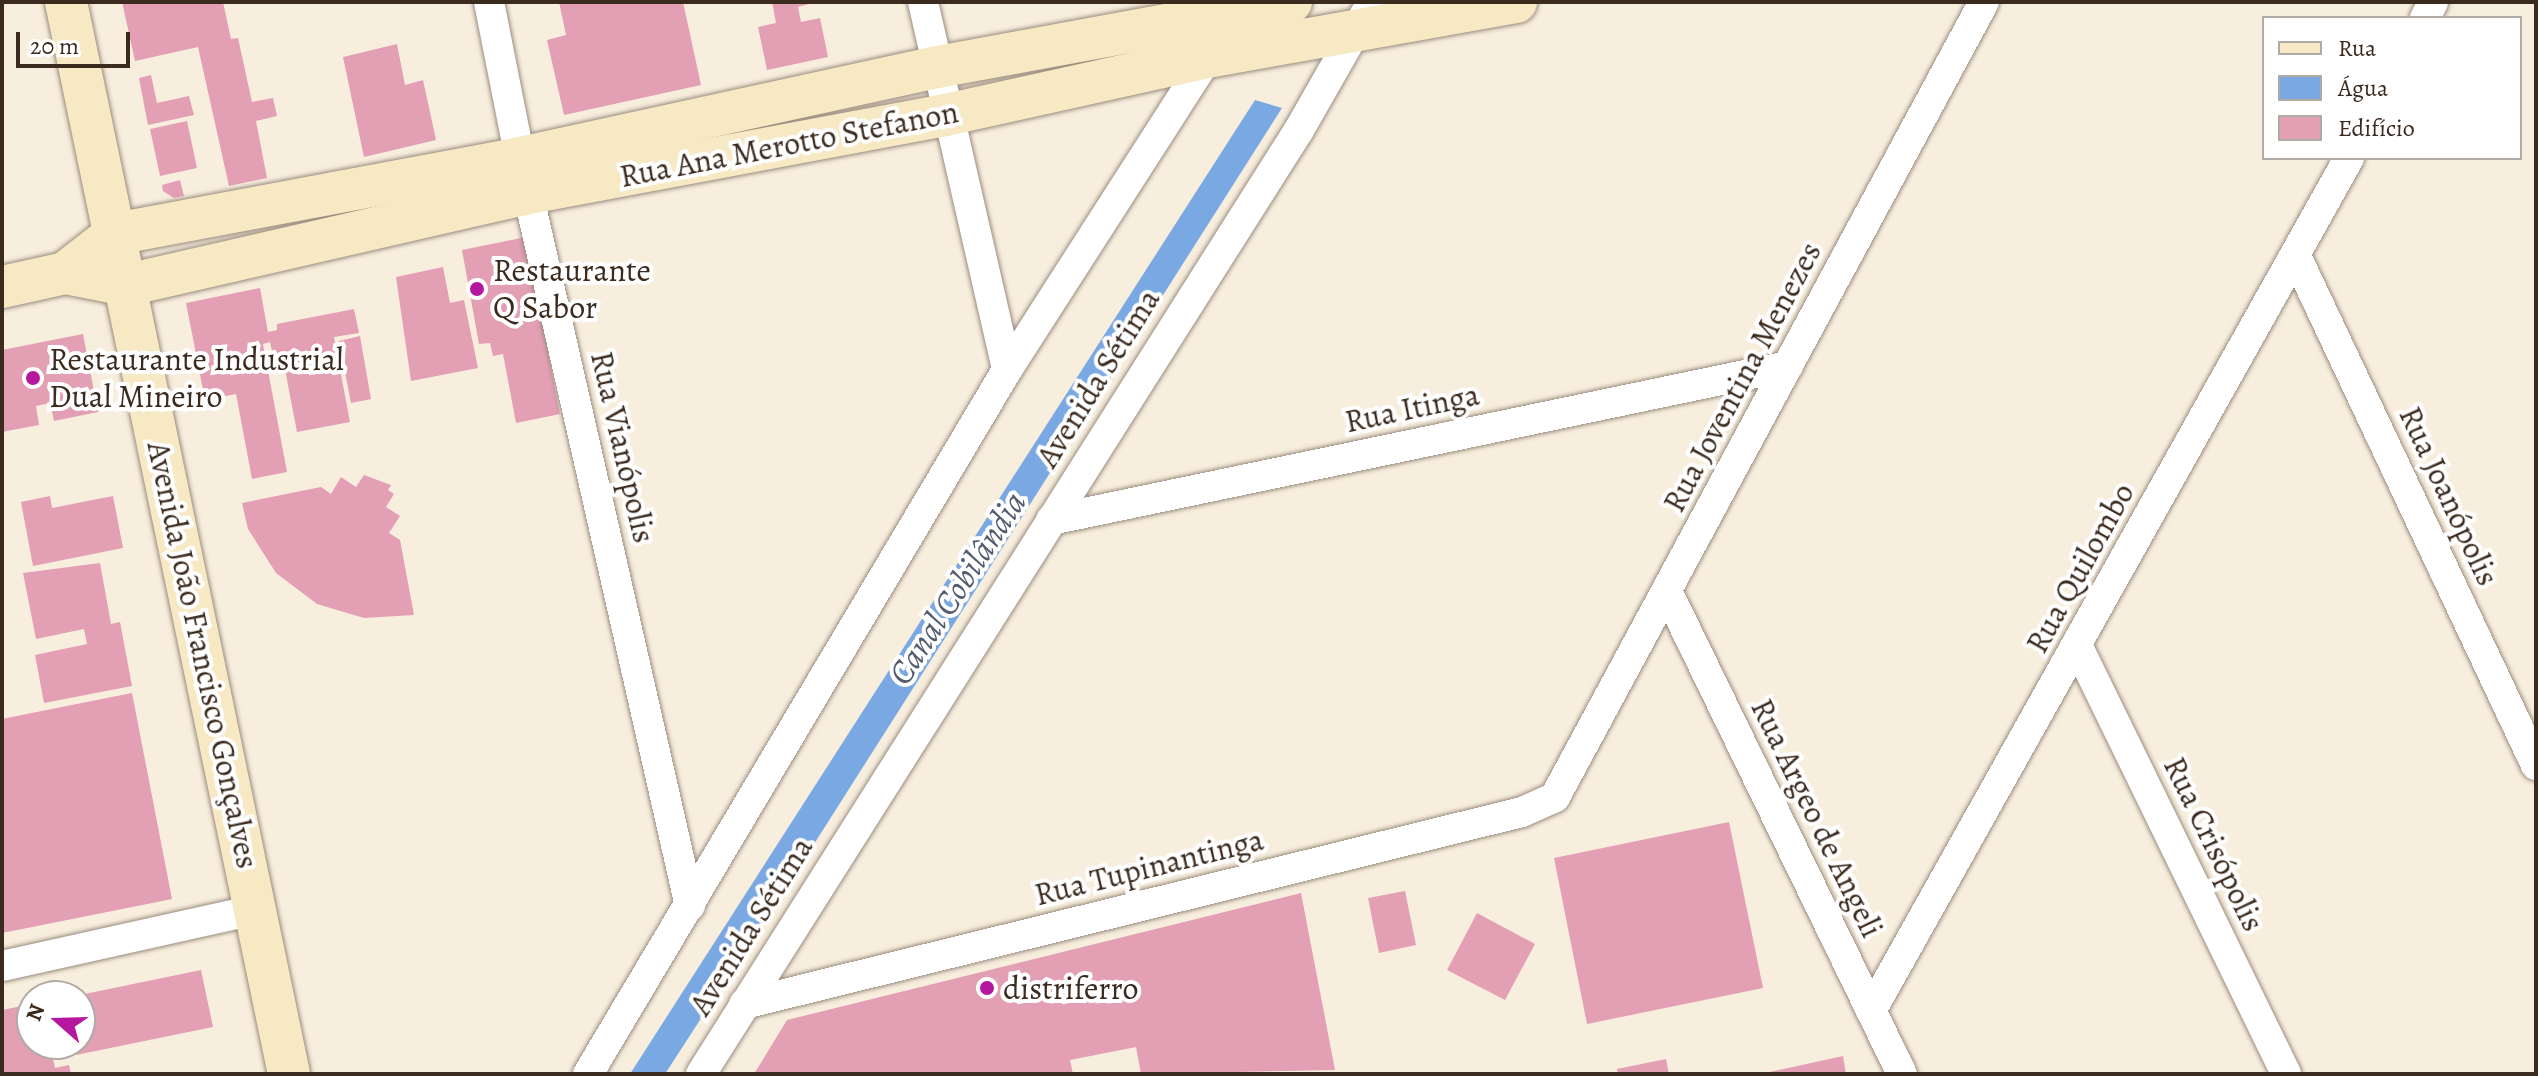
<!DOCTYPE html>
<meta charset="utf-8">
<style>
body{margin:0}
#map{position:relative;width:2538px;height:1076px;overflow:hidden;background:#f8eede;font-family:Alegreya,serif}
div>[style]{position:absolute}
.water>*{inset:0;background:#7aa8e3}
.building>*{inset:0;background:#e39fb4}
.roads{filter:drop-shadow(0 0 2px #9a8c7e) drop-shadow(0 0 2px #9a8c7e)}
.street>*{height:30px;margin:-15px;padding:0 15px;transform-origin:15px;border-radius:15px;background:#fff}
.secondary>*{height:42px;margin:-21px;padding:0 21px;transform-origin:21px;border-radius:21px;background:#f6e9c3}
.dots>*{width:22px;height:22px;translate:-50% -50%;box-sizing:border-box;border:4px solid #fff;border-radius:50%}
span{translate:-50% -50%;white-space:nowrap;text-align:center;line-height:1.15;-webkit-text-stroke:8px #fff;paint-order:stroke}
.street-label{font-size:32px;color:#3b2a1e}
.poi-label{font-size:32px;color:#3b2a1e}
.left{translate:0 -50%;text-align:left}
.water-label{font-size:34px;color:#545c6d;font-style:italic}
.frame{position:absolute;inset:0;border:4px solid #3b2a1e;pointer-events:none}
.legend{position:absolute;left:2262px;top:16px;width:260px;height:144px;box-sizing:border-box;background:#fff;border:2px solid #b1aaa5;margin:0;padding:10px 14px;list-style:none;font-size:24px;color:#3b2a1e}
.legend li{display:flex;align-items:center;gap:16px;height:40px}
.legend b{width:40px;border:2px solid #b1aaa5}
.north{position:absolute;left:16px;top:980px;width:80px;height:80px;box-sizing:border-box;background:#fff;border:2px solid #b1aaa5;border-radius:50%;rotate:290deg;font-size:22px;font-weight:700;line-height:32px;text-align:center;color:#3b2a1e}
.north::after{content:'';display:block;margin:auto;width:28px;height:36px;background:#b5179e;clip-path:polygon(50% 0,100% 100%,50% 72%,0 100%)}
.scale{position:absolute;left:16px;top:32px;width:114px;height:36px;box-sizing:border-box;border:4px solid #3b2a1e;border-top:0;padding-left:10px;font-size:24px;line-height:28px;white-space:nowrap;color:#3b2a1e;-webkit-text-stroke:6px #fff;paint-order:stroke}
</style>
<div id="map">
<div class="water">
<i style="clip-path:polygon(1255px 100px,1282px 108px,814px 844px,665px 1074px,630px 1074px)"></i>
</div>
<div class="building">
<i style="clip-path:polygon(122px 2px,223px 2px,231px 39px,238px 38px,252px 102px,273px 98px,277px 116px,256px 121px,267px 178px,229px 186px,198px 47px,135px 61px)"></i>
<i style="clip-path:polygon(559px 2px,683px 2px,701px 85px,564px 115px,547px 40px,566px 35px)"></i>
<i style="clip-path:polygon(772px 2px,816px 2px,798px 7px,801px 22px,820px 18px,828px 57px,767px 70px,758px 27px,776px 23px)"></i>
<i style="clip-path:polygon(397px 44px,405px 85px,423px 80px,436px 140px,364px 157px,343px 57px)"></i>
<i style="clip-path:polygon(151px 75px,157px 103px,189px 96px,194px 115px,148px 125px,139px 78px)"></i>
<i style="clip-path:polygon(187px 121px,197px 168px,160px 176px,150px 129px)"></i>
<i style="clip-path:polygon(180px 180px,184px 196px,174px 198px,163px 191px,162px 185px)"></i>
<i style="clip-path:polygon(526px 237px,560px 414px,516px 423px,503px 354px,493px 356px,490px 343px,479px 344px,462px 250px)"></i>
<i style="clip-path:polygon(443px 267px,450px 303px,464px 300px,478px 368px,411px 381px,396px 277px)"></i>
<i style="clip-path:polygon(260px 288px,268px 332px,277px 330px,277px 324px,354px 309px,359px 333px,334px 337px,350px 422px,297px 432px,283px 359px,274px 360px,270px 342px,263px 344px,287px 472px,252px 479px,236px 394px,205px 400px,186px 303px)"></i>
<i style="clip-path:polygon(83px 334px,98px 412px,54px 421px,50px 403px,36px 406px,39px 425px,2px 432px,2px 350px)"></i>
<i style="clip-path:polygon(360px 336px,371px 399px,351px 403px,339px 341px)"></i>
<i style="clip-path:polygon(364px 475px,391px 485px,388px 490px,394px 494px,386px 507px,400px 516px,389px 533px,400px 540px,414px 615px,364px 618px,317px 604px,276px 573px,248px 529px,242px 503px,321px 487px,331px 494px,341px 477px,356px 487px)"></i>
<i style="clip-path:polygon(50px 496px,52px 508px,113px 496px,123px 548px,33px 566px,21px 502px)"></i>
<i style="clip-path:polygon(100px 563px,111px 624px,120px 622px,132px 686px,44px 703px,35px 655px,87px 644px,84px 629px,36px 639px,23px 573px)"></i>
<i style="clip-path:polygon(132px 693px,172px 899px,2px 933px,2px 719px)"></i>
<i style="clip-path:polygon(1729px 822px,1763px 988px,1587px 1024px,1554px 858px)"></i>
<i style="clip-path:polygon(1405px 891px,1416px 945px,1379px 953px,1368px 898px)"></i>
<i style="clip-path:polygon(1301px 893px,1335px 1070px,1141px 1074px,1136px 1047px,1070px 1060px,1073px 1074px,754px 1074px,787px 1020px)"></i>
<i style="clip-path:polygon(1477px 913px,1535px 944px,1505px 1000px,1447px 970px)"></i>
<i style="clip-path:polygon(201px 970px,213px 1027px,76px 1055px,80px 995px)"></i>
<i style="clip-path:polygon(32px 1004px,32px 1044px,50px 1044px,55px 1068px,69px 1065px,71px 1074px,2px 1074px,2px 1010px)"></i>
<i style="clip-path:polygon(1843px 1056px,1846px 1074px,1765px 1074px,1765px 1073px)"></i>
<i style="clip-path:polygon(1666px 1059px,1669px 1074px,1618px 1074px,1617px 1069px)"></i>
</div>
<div class="roads">
<div class="street">
<i style="left:489px;top:2px;width:159px;rotate:78.8deg"></i>
<i style="left:520px;top:158px;width:767px;rotate:77.2deg"></i>
<i style="left:923px;top:2px;width:377px;rotate:77.1deg"></i>
<i style="left:2425px;top:18px;width:18px;rotate:-63deg"></i>
<i style="left:2296px;top:256px;width:563px;rotate:64.76deg"></i>
<i style="left:1051px;top:520px;width:753px;rotate:-11.8deg"></i>
<i style="left:1668px;top:593px;width:535px;rotate:64.06deg"></i>
<i style="left:2077px;top:645px;width:477px;rotate:64deg"></i>
<i style="left:2px;top:966px;width:259px;rotate:-12.5deg"></i>
<i style="left:744px;top:1004px;width:801px;rotate:-13.86deg"></i>
<i style="left:1522px;top:812px;width:36px;rotate:-24deg"></i>
<i style="left:1555px;top:797px;width:903px;rotate:-61.65deg"></i>
<i style="left:1871px;top:1011px;width:978px;rotate:-60.73deg"></i>
<i style="left:588px;top:1074px;width:819px;rotate:-59.24deg"></i>
<i style="left:1007px;top:370px;width:372px;rotate:-57.3deg"></i>
<i style="left:701px;top:1074px;width:1117px;rotate:-57.65deg"></i>
<i style="left:1299px;top:130px;width:147px;rotate:-60.3deg"></i>
</div>
<div class="secondary">
<i style="left:66px;top:2px;width:1095px;rotate:78.25deg"></i>
<i style="left:65px;top:273px;width:63px;rotate:-38deg"></i>
<i style="left:115px;top:234px;width:412px;rotate:-10.6deg"></i>
<i style="left:520px;top:158px;width:427px;rotate:-12.3deg"></i>
<i style="left:937px;top:67px;width:360px;rotate:-10.4deg"></i>
<i style="left:2px;top:287px;width:65px;rotate:-12.5deg"></i>
<i style="left:65px;top:273px;width:63px;rotate:11deg"></i>
<i style="left:127px;top:285px;width:412px;rotate:-12.9deg"></i>
<i style="left:529px;top:193px;width:424px;rotate:-10.6deg"></i>
<i style="left:946px;top:115px;width:268px;rotate:-12.5deg"></i>
<i style="left:1208px;top:57px;width:313px;rotate:-10.1deg"></i>
</div>
</div>
<div class="dots">
<i style="left:477px;top:289px;background:#b5179e"></i>
<i style="left:33px;top:378px;background:#b5179e"></i>
<i style="left:987px;top:988px;background:#b5179e"></i>
</div>
<div class="street-label">
<span style="left:789px;top:144px;rotate:-11deg">Rua Ana Merotto Stefanon</span>
<span style="left:1742px;top:377px;rotate:-62deg">Rua Joventina Menezes</span>
<span style="left:1098px;top:378px;rotate:-58deg">Avenida Sétima</span>
<span style="left:1412px;top:408px;rotate:-12deg">Rua Itinga</span>
<span style="left:623px;top:447px;rotate:77deg">Rua Vianópolis</span>
<span style="left:2449px;top:496px;rotate:65deg">Rua Joanópolis</span>
<span style="left:2080px;top:568px;rotate:-61deg">Rua Quilombo</span>
<span style="left:203px;top:655px;rotate:78deg">Avenida João Francisco Gonçalves</span>
<span style="left:1817px;top:818px;rotate:64deg">Rua Argeo de Angeli</span>
<span style="left:2214px;top:844px;rotate:64deg">Rua Crisópolis</span>
<span style="left:1149px;top:867px;rotate:-14deg">Rua Tupinantinga</span>
<span style="left:751px;top:926px;rotate:-58deg">Avenida Sétima</span>
</div>
<div class="poi-label">
<span class="left" style="left:493px;top:289px">Restaurante<br>Q Sabor</span>
<span class="left" style="left:49px;top:378px">Restaurante Industrial<br>Dual Mineiro</span>
<span class="left" style="left:1003px;top:988px">distriferro</span>
</div>
<div class="water-label">
<span style="left:957px;top:588px;rotate:-57deg">Canal Cobilândia</span>
</div>
<div class="frame"></div>
<ul class="legend">
<li><b style="height:10px;background:#f6e9c3"></b>Rua</li>
<li><b style="height:22px;background:#7aa8e3"></b>Água</li>
<li><b style="height:22px;background:#e39fb4"></b>Edifício</li>
</ul>
<div class="north">N</div>
<div class="scale">20 m</div>
</div>
